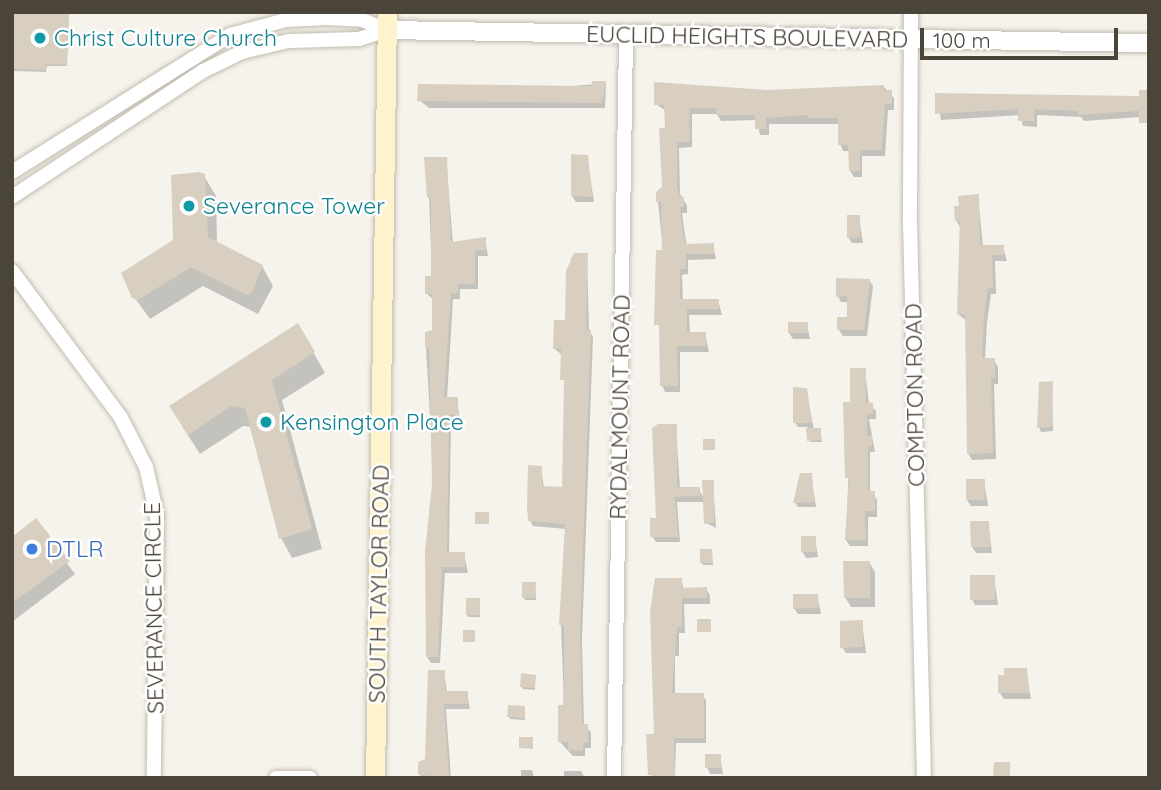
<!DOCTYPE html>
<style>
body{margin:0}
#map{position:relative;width:1161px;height:790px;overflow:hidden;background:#f6f3ec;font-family:Quicksand,sans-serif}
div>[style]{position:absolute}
.shadow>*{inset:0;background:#0003}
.building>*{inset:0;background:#d8cfc1}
.roads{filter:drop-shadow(0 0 2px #c2bbae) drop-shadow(0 0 2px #c2bbae)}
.minor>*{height:14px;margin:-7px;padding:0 7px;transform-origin:7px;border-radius:7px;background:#fff}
.tertiary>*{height:18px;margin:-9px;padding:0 9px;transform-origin:9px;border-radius:9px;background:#fff}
.secondary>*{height:19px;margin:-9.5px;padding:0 9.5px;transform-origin:9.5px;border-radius:9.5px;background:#fff3cd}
.dots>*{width:19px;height:19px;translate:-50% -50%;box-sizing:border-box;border:4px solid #fff;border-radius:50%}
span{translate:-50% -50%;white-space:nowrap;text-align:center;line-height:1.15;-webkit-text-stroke:5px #fff;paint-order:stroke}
.street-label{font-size:23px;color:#4b4439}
.culture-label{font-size:23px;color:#0d838f}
.left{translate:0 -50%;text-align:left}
.shop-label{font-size:23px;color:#366cbe}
.frame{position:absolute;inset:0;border:14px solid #4b4439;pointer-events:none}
.scale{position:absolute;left:920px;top:28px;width:198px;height:32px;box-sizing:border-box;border:4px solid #4b4439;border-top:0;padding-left:9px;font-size:21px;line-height:24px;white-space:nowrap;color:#4b4439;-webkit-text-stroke:5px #fff;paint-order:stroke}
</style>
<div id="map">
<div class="shadow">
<i style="clip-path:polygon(12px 12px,69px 12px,67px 66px,47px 66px,46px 72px,12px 71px)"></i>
<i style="clip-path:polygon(606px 83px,605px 108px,429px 108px,419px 100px)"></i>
<i style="clip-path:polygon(883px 86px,894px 98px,894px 110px,888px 110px,885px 156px,862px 156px,862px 177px,854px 177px,850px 171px,850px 151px,843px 151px,840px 144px,839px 124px,769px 124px,769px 135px,760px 135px,757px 120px,721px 121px,717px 114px,692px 114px,692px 147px,679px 148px,680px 194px,687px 205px,687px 213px,682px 213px,685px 235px,687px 246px,713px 245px,716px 259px,688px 260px,688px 274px,682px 275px,683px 301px,718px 300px,722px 315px,689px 315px,690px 334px,705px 334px,709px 352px,680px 352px,680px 392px,665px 392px,662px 385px,663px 251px,658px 202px,664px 187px,666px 111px,656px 104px,766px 92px)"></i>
<i style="clip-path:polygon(937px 95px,1141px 98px,1149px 123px,1141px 117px,1084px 121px,1081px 117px,1037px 115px,1037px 127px,1023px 126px,1020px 115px,941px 120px)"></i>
<i style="clip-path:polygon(587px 156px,594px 202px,576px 202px,572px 196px)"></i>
<i style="clip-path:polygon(446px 158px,453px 244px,485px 239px,488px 256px,478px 256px,478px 289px,460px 289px,460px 299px,453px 299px,447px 399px,457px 399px,460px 421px,451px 421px,449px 554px,464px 554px,468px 573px,445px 573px,440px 663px,431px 663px,427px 657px,434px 484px,426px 348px,433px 331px,433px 299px,426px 293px,432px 278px,429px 197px)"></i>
<i style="clip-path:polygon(204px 176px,216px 196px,217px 244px,262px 266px,273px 286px,258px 314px,203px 286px,150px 319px,134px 297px,175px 241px)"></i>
<i style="clip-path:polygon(978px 196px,983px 247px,1003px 247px,1007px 261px,995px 261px,996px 294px,991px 294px,987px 323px,985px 360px,994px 360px,998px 367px,998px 384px,994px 384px,996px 459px,972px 460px,968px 453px,967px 321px,958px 314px,960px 227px,956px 220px)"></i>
<i style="clip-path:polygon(859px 217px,863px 243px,852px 243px,848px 237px)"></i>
<i style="clip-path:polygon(587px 255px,589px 330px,593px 337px,582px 640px,584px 726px,591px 732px,591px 748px,585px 748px,585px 756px,573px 756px,560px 742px,564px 707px,561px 625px,566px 529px,533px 526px,530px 520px,541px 467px,544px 488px,564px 489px,566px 387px,562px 355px,555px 349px,567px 322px,571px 258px)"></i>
<i style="clip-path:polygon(869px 280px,873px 286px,867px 336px,843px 336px,839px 330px,849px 318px,849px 302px,841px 302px,838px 296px)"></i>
<i style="clip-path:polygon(807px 324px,810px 339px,793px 339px,789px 333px)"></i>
<i style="clip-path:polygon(298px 325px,325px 373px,282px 400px,322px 549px,292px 558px,281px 538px,251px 427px,243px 426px,200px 454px,182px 426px)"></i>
<i style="clip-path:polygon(865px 370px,869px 404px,876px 411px,876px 419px,869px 419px,875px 452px,870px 452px,870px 493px,877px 499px,877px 517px,868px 517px,868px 546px,850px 546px,846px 540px,851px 404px)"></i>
<i style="clip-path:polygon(1052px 383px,1053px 431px,1041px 432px,1039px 427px)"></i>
<i style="clip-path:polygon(806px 389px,814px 430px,820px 430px,822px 442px,810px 442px,808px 427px,798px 427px,795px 422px)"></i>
<i style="clip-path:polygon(676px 426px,680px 489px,699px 489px,704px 499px,713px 482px,716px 528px,706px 523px,705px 502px,677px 502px,680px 542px,656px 542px,652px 536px)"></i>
<i style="clip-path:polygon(811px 475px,816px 507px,798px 507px,795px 502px)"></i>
<i style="clip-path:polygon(984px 481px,988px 506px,971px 506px,967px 500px)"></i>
<i style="clip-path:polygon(35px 521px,75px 574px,12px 622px,12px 539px)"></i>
<i style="clip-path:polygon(988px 522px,992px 553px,976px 553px,972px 547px)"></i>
<i style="clip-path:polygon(815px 538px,818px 557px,806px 558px,802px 551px)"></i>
<i style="clip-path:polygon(711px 551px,713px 565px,703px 565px,702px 563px)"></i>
<i style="clip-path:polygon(869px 562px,875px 572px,875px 607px,851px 607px,845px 597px)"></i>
<i style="clip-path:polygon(994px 577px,998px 605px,975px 605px,972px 599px)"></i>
<i style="clip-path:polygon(681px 580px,684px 589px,706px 589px,710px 595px,710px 604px,684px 604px,685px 633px,679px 633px,679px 656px,675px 656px,675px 695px,703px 695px,706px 701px,706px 743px,676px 743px,675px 778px,652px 778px)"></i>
<i style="clip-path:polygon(535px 584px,536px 600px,525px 600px,524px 597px)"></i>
<i style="clip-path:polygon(817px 595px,821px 614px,798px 614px,794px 608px)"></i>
<i style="clip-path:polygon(480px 603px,480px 617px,469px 617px,467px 615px)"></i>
<i style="clip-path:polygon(862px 622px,866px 653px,846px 653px,842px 647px)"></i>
<i style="clip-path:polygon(1026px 670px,1031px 699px,1004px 699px,1000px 693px)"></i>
<i style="clip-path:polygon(444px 671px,447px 693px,467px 693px,470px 709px,446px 709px,451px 778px,421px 778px,419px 763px,427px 761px)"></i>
<i style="clip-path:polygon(535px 677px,535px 690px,523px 689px,521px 686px)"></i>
<i style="clip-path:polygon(524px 708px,525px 720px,510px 719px,509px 717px)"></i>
<i style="clip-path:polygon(720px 755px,723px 774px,710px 774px,707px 767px)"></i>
<i style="clip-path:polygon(521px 770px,532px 770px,534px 778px,521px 778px)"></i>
<i style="clip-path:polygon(564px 771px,581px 771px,585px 778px,564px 778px)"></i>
</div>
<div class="building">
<i style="clip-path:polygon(12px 12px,68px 12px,67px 65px,46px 64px,46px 70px,12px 69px)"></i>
<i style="clip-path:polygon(592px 81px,606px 81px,602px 103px,417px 101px,418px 84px,584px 86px,592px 86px)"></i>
<i style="clip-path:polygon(654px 82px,766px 90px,884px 85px,884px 90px,892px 90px,892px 104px,885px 104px,882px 150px,860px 150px,860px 171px,849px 171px,848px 145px,838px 145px,838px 118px,808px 118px,808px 115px,766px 118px,766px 129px,755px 129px,755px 115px,716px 115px,716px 108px,689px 108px,690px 142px,677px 142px,677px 187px,680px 197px,684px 197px,684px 207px,680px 207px,682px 227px,685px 244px,714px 243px,714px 254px,686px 254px,686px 269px,680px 269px,680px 299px,719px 299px,719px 309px,687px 309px,687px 332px,706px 332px,706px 346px,677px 346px,678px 386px,660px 386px,659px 325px,654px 325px,656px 250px,662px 250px,661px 202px,656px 202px,656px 192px,662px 187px,659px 128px,665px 128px,664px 105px,654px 105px)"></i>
<i style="clip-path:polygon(1139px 90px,1149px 90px,1149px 123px,1139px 123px,1139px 111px,1078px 115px,1078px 111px,1035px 109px,1034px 121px,1018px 121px,1018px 109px,935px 114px,935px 93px,1139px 96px)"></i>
<i style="clip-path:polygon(571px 154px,588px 155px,592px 197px,571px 196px)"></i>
<i style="clip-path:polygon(424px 157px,447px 157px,451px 242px,486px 237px,486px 250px,475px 250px,475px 284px,458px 284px,458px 293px,451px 293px,444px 397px,458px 397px,458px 415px,449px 415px,447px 552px,465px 552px,465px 567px,442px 567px,438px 657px,426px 657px,425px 552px,432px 484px,429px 348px,425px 348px,425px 332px,432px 330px,432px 294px,425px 294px,425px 276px,431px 276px,431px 198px,427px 198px)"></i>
<i style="clip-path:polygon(199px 172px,205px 174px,208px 237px,263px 265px,252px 292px,247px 295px,191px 267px,138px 300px,132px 298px,121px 273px,173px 240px,171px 175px)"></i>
<i style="clip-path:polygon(979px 194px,980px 245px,1004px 245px,1004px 255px,992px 255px,993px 288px,988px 288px,984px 316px,982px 358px,995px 358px,995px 378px,991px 378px,993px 453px,967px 454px,965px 315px,957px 314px,960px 221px,955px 221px,954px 206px,959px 206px,958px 196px)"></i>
<i style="clip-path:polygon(847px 215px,860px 215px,860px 237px,847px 238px)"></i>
<i style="clip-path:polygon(574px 253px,588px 253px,586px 330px,591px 330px,580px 632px,582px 724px,588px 724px,588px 743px,583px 743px,583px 751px,568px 750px,568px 742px,558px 742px,558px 705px,563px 705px,564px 678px,564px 625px,559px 625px,565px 524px,528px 521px,527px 507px,528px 465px,542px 466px,542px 486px,562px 487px,564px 380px,560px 380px,561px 349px,553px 349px,554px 320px,565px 320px,566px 271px)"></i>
<i style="clip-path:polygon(836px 278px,870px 279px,864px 330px,837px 330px,837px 317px,847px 317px,847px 296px,836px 297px)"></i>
<i style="clip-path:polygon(788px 322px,808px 322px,808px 333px,788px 333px)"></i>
<i style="clip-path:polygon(298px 323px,315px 352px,272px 380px,312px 529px,279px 539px,245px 408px,231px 406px,188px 435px,169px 406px)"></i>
<i style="clip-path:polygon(850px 368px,866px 368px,866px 402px,873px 403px,873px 414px,867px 414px,867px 436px,872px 435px,872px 446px,868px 446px,868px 491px,875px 491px,875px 511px,865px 511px,866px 540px,845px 540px,849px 478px,845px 478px,843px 402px,850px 402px)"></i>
<i style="clip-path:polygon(1053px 381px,1052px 427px,1037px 428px,1039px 382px)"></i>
<i style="clip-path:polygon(793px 387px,807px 388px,812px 423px,793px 423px)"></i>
<i style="clip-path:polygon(658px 424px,677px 424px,677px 487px,700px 487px,700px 496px,675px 497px,678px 537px,650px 537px,650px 518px,656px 518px,652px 428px)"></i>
<i style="clip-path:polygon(806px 428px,821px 428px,821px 440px,807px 441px)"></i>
<i style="clip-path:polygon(703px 439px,715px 439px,715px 450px,703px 450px)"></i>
<i style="clip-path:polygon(800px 473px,812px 473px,814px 502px,793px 503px)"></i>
<i style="clip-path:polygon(966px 479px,985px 479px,985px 500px,966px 500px)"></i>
<i style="clip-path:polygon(702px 480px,714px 480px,714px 523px,704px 524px)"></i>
<i style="clip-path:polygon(475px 512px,489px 512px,489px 524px,475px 524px)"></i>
<i style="clip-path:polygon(36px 518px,70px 561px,12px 603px,12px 537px)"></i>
<i style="clip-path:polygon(970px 521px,989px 521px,990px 547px,971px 547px)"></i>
<i style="clip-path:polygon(801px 536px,816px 536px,816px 552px,801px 552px)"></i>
<i style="clip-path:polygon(700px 549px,712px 549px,713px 563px,700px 563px)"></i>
<i style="clip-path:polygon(843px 561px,870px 561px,870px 598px,844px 598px)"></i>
<i style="clip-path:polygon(970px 575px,995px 575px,995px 600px,970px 600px)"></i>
<i style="clip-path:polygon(655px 578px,682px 578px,682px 588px,707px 587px,707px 598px,682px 598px,682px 627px,677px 627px,672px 693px,704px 693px,704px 738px,674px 738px,675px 778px,648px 775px,646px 734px,654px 734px,650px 612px)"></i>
<i style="clip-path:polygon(522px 582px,536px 582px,535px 598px,522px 598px)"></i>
<i style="clip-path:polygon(793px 594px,818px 594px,818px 608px,793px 609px)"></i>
<i style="clip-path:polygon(466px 598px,480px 598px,480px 615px,466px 615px)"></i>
<i style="clip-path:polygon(697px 619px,711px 619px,711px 632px,697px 632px)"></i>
<i style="clip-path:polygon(863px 620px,863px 647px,840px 648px,840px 621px)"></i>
<i style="clip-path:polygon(463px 630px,475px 630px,475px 642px,463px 642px)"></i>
<i style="clip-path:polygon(1004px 668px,1027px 668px,1029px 693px,998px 693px,998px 675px,1004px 675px)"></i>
<i style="clip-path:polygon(428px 670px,445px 670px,445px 691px,468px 691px,468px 704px,444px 704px,449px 777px,418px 775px,418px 762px,425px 759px)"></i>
<i style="clip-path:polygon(521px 673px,536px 675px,535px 688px,520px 687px)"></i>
<i style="clip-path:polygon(508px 705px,525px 706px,525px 718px,507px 717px)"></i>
<i style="clip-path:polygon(519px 737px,533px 737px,533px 749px,519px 748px)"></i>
<i style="clip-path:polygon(705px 754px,721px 754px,721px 768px,705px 768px)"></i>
<i style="clip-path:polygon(994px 762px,1010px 762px,1010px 778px,993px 778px)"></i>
</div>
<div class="roads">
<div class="minor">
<i style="left:911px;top:12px;width:212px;rotate:90.3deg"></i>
<i style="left:910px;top:224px;width:554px;rotate:88.55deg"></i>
<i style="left:12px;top:172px;width:257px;rotate:-32.1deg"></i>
<i style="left:230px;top:35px;width:58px;rotate:-15deg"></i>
<i style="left:286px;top:20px;width:40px;rotate:-2.9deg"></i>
<i style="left:326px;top:18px;width:36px;rotate:3deg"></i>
<i style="left:362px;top:20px;width:27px;rotate:22deg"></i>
<i style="left:12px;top:197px;width:229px;rotate:-33.4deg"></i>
<i style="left:203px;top:71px;width:43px;rotate:-26deg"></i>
<i style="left:242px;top:52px;width:48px;rotate:-13.2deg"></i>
<i style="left:289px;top:41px;width:70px;rotate:-1.6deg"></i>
<i style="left:359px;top:39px;width:29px;rotate:-18deg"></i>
<i style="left:12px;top:271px;width:183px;rotate:53.4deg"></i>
<i style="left:121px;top:418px;width:55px;rotate:63deg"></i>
<i style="left:146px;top:467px;width:49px;rotate:77.1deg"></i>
<i style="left:157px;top:515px;width:263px;rotate:90.7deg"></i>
<i style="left:276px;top:778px;width:34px"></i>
<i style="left:614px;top:778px;width:742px;rotate:-89.07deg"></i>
</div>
<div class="tertiary">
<i style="left:387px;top:30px;width:762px;rotate:0.98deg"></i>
</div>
<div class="secondary">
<i style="left:375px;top:778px;width:766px;rotate:-89.1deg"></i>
</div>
</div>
<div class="dots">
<i style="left:40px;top:38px;background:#0f9aa8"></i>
<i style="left:189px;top:206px;background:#0f9aa8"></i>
<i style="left:266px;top:422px;background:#0f9aa8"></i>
<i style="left:32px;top:549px;background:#3f7fe0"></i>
</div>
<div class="street-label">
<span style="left:747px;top:37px;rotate:1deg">EUCLID HEIGHTS BOULEVARD</span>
<span style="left:915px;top:395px;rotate:-91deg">COMPTON ROAD</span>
<span style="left:620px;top:407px;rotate:-89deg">RYDALMOUNT ROAD</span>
<span style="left:379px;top:584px;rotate:-89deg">SOUTH TAYLOR ROAD</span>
<span style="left:154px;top:608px;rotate:-91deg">SEVERANCE CIRCLE</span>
</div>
<div class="culture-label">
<span class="left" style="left:54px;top:38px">Christ Culture Church</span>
<span class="left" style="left:203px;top:206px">Severance Tower</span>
<span class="left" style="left:280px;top:422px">Kensington Place</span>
</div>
<div class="shop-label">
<span class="left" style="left:46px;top:549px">DTLR</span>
</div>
<div class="frame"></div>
<div class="scale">100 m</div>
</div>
